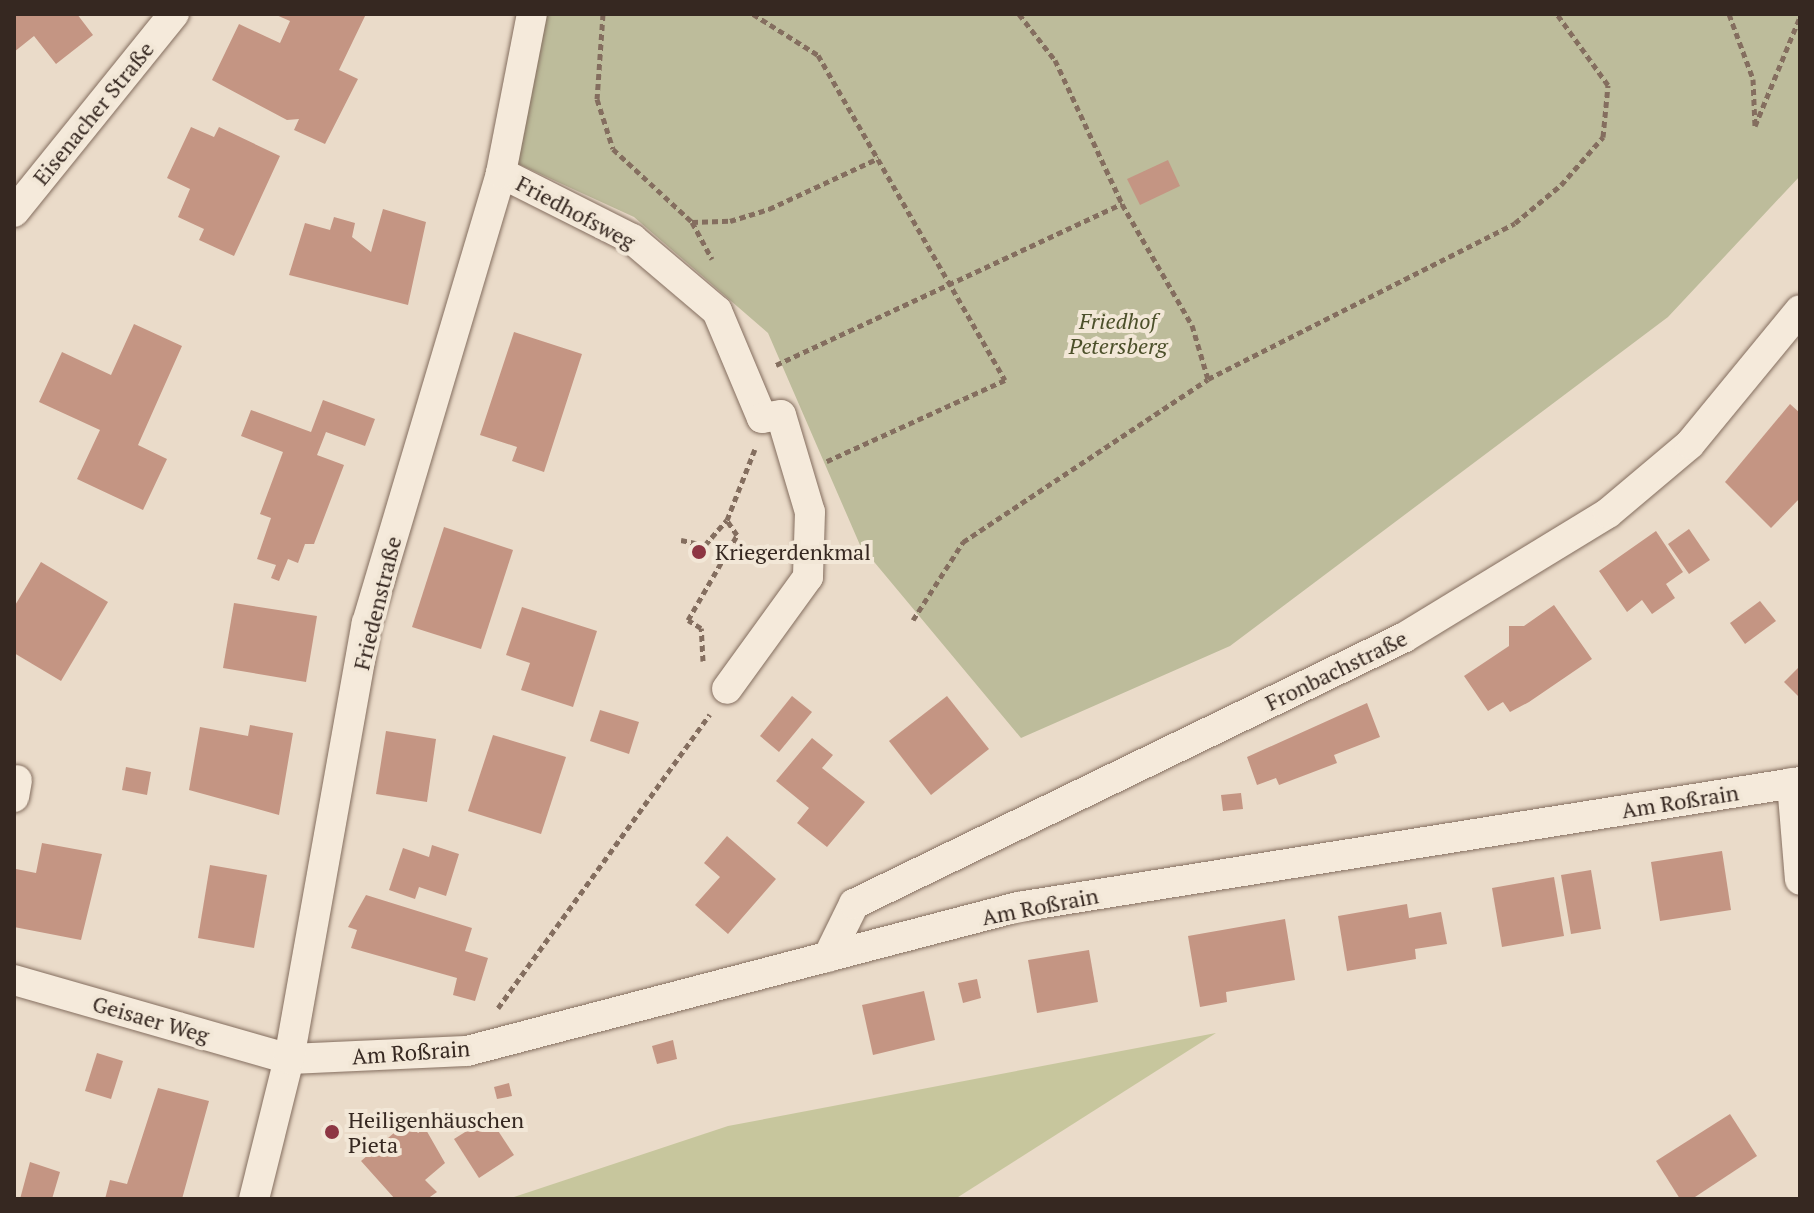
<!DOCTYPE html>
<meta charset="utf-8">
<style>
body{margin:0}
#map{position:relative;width:1814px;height:1213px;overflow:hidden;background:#eadbc9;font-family:"PT Serif",serif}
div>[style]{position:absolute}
.green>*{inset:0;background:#c7c69d}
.cemetery>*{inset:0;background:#bdbc9b}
.building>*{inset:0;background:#c49583}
.path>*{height:5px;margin-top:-2.5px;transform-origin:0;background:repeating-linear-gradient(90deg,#846e5f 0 6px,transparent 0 10px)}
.roads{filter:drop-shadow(0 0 2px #846e5f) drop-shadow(0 0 2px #846e5f)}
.street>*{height:30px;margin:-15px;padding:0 15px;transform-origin:15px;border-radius:15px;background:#f5eadb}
.dots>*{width:22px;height:22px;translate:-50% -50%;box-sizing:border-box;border:4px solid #f2e7d7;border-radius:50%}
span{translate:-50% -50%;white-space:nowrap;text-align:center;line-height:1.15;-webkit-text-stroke:8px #f2e7d7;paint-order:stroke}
.street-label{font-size:22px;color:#362821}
.park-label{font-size:22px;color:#4c502a;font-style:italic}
.poi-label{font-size:22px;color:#362821}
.left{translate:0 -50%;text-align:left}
.frame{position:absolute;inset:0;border:16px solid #362821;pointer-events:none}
</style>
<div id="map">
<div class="green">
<i style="clip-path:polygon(1216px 1033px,955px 1199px,508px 1199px,728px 1126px)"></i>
</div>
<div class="cemetery">
<i style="clip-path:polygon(544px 14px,1800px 14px,1800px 176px,1668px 317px,1230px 646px,1021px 738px,860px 545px,768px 333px,634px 217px,514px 162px)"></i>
</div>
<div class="building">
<i style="clip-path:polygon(14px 14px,77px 14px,93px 35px,56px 64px,34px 36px,14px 52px)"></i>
<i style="clip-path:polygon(274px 14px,366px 14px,339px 70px,358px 79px,325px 144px,294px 130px,299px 119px,287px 120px,212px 80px,239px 24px,280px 43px,290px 21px)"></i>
<i style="clip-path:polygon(191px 127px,214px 137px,219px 127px,280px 156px,234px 256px,199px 240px,204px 229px,178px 217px,190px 189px,167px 178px)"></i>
<i style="clip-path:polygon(1168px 160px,1180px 186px,1140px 205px,1127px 179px)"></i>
<i style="clip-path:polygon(383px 209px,426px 222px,408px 305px,289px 275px,305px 223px,330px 230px,334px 217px,355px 223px,352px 237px,371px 252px)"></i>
<i style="clip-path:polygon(134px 324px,182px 346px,138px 445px,167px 459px,143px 510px,77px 479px,100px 430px,39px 402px,62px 352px,111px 375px)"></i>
<i style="clip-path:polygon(514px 332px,582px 354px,544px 472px,512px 461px,517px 447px,480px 435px)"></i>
<i style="clip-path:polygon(323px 400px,375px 419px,365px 446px,326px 432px,317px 455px,344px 465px,314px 544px,305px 544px,298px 563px,288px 559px,279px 581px,271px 578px,276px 565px,257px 559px,271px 518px,260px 514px,283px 452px,241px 436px,251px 410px,311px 432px)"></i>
<i style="clip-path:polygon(1790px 404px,1800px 413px,1800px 498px,1771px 528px,1725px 482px)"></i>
<i style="clip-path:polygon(444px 527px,513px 550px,481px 649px,412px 627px)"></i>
<i style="clip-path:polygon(1689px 529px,1710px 560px,1689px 574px,1668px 544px)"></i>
<i style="clip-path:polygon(1656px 531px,1683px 572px,1666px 584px,1675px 598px,1652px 614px,1642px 600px,1627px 612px,1599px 571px)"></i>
<i style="clip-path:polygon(41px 562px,108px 602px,61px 681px,14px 653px,14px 607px)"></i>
<i style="clip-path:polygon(1760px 601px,1776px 621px,1745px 644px,1730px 623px)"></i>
<i style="clip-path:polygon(234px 603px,317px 616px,306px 682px,223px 668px)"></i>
<i style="clip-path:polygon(1554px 605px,1592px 659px,1529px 702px,1510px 712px,1503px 702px,1488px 711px,1464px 676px,1509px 646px,1509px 626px,1524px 626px)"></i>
<i style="clip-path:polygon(522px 607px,597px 631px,573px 707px,521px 690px,530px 663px,506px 655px)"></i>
<i style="clip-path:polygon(1800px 666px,1800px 698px,1784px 682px)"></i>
<i style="clip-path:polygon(792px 696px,812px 712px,779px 752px,760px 736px)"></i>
<i style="clip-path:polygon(947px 696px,989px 749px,931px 795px,889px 741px)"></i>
<i style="clip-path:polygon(1367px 703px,1380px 737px,1334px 755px,1337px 763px,1279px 785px,1276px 778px,1257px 785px,1247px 757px)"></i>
<i style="clip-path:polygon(600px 710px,639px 722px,629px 754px,590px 741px)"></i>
<i style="clip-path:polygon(250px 725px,293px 733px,279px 815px,189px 790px,200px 727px,248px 736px)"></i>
<i style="clip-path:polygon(386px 731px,436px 739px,427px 802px,376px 794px)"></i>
<i style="clip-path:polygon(493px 735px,566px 757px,541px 834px,468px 811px)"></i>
<i style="clip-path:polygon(812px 738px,833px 755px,822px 768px,865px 802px,827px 847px,797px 823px,809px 808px,776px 781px)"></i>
<i style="clip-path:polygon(126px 767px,151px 772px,147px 795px,122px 790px)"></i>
<i style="clip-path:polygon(1241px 793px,1243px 809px,1223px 811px,1221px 795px)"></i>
<i style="clip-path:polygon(727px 836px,776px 879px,728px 934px,695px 905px,720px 877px,704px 863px)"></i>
<i style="clip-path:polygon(42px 843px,102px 854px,81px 940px,14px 927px,16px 869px,36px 873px)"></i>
<i style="clip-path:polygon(432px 845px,459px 854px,446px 896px,419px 887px,415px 899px,389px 890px,403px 848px,429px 857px)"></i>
<i style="clip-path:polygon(1722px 851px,1731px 910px,1660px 921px,1651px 862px)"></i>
<i style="clip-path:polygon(210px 865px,267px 875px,254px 948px,198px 938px)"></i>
<i style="clip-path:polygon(1591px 870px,1601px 929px,1571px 934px,1561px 875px)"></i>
<i style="clip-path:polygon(1554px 877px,1564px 936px,1502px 947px,1492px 888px)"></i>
<i style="clip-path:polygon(366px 895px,472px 928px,465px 951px,488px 958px,475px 1001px,453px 995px,457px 978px,351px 948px,357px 930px,348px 927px)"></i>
<i style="clip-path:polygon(1407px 904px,1409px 918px,1441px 912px,1447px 944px,1415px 949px,1416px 959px,1347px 971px,1338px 916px)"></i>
<i style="clip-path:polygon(1285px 919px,1295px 980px,1226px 992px,1227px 1002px,1200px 1007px,1188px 936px)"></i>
<i style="clip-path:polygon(1089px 950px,1098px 1002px,1037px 1013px,1028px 960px)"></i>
<i style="clip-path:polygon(977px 979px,981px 998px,963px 1003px,958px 983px)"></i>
<i style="clip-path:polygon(924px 991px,935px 1040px,873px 1055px,862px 1005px)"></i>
<i style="clip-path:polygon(673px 1040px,677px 1059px,657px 1064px,652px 1046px)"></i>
<i style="clip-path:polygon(97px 1053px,123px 1061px,111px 1099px,85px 1091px)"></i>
<i style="clip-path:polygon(509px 1083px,512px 1096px,497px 1099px,494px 1087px)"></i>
<i style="clip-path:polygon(158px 1088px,209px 1101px,182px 1199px,105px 1199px,110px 1180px,127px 1184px)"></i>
<i style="clip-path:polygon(1730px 1114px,1757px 1156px,1692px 1199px,1680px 1199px,1656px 1161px)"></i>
<i style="clip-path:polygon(489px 1117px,514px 1155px,479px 1178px,454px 1139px)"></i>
<i style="clip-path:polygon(332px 1120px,339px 1130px,331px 1137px,322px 1127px)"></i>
<i style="clip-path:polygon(408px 1121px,418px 1133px,425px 1128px,445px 1163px,425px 1180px,437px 1192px,427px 1199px,395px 1199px,361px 1161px)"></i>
<i style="clip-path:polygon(30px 1162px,60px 1172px,52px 1199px,20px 1199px)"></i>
</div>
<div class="path">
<i style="left:603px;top:14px;width:85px;rotate:94deg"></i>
<i style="left:597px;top:99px;width:52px;rotate:72.3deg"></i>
<i style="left:613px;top:149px;width:108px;rotate:42.7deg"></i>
<i style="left:692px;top:222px;width:42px;rotate:61.6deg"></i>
<i style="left:753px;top:14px;width:77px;rotate:32.2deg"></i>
<i style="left:818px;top:55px;width:375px;rotate:60.1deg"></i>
<i style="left:1005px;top:380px;width:196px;rotate:155.5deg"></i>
<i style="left:1019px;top:14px;width:58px;rotate:52deg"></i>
<i style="left:1055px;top:60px;width:159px;rotate:65deg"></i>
<i style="left:1729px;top:14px;width:69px;rotate:69.7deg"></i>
<i style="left:1753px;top:79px;width:47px;rotate:87.6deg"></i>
<i style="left:1755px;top:126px;width:118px;rotate:-67.6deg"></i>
<i style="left:692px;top:222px;width:38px;rotate:-2deg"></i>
<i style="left:730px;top:221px;width:41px;rotate:-17.1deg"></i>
<i style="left:769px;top:209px;width:121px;rotate:-24.9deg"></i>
<i style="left:776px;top:365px;width:382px;rotate:-25deg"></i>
<i style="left:1122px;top:204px;width:140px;rotate:60deg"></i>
<i style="left:1192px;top:325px;width:56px;rotate:73.5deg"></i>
<i style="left:681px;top:540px;width:25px;rotate:12deg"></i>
<i style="left:705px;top:545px;width:33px;rotate:-49deg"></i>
<i style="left:727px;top:520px;width:76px;rotate:-68.5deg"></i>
<i style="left:913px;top:620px;width:93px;rotate:-57.3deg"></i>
<i style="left:963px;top:542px;width:294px;rotate:-33.6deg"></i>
<i style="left:1208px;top:379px;width:344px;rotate:-26.9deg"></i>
<i style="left:1515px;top:223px;width:60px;rotate:-39.6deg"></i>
<i style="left:1561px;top:185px;width:64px;rotate:-48.8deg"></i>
<i style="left:1603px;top:137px;width:52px;rotate:-84.5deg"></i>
<i style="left:1608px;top:85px;width:87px;rotate:-125.7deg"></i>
<i style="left:703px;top:661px;width:33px;rotate:-93deg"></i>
<i style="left:701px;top:628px;width:15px;rotate:-148deg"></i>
<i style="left:688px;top:620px;width:98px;rotate:-60deg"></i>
<i style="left:737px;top:535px;width:18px;rotate:-124deg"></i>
<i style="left:498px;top:1008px;width:362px;rotate:-54.2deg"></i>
</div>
<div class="roads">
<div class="street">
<i style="left:501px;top:173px;width:147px;rotate:26.7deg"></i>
<i style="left:632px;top:239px;width:111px;rotate:40.3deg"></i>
<i style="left:717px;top:311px;width:116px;rotate:67.2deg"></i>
<i style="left:762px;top:418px;width:19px;rotate:-9deg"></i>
<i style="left:781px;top:415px;width:101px;rotate:73.4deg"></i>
<i style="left:810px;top:512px;width:65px;rotate:91.8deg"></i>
<i style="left:808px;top:577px;width:138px;rotate:125.9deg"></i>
<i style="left:14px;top:212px;width:255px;rotate:-51.1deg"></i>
<i style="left:1792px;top:783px;width:97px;rotate:85.3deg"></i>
<i style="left:14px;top:797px;width:17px;rotate:-80deg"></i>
<i style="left:828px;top:957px;width:59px;rotate:-63.9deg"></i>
<i style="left:854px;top:904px;width:612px;rotate:-25.85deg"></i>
<i style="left:1405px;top:637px;width:238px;rotate:-31.4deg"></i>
<i style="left:1608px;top:513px;width:107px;rotate:-40.1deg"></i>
<i style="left:1690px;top:444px;width:173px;rotate:-50.6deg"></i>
<i style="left:14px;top:980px;width:286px;rotate:16deg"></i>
<i style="left:289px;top:1059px;width:178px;rotate:-2.6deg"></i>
<i style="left:467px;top:1051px;width:570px;rotate:-14.65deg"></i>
<i style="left:1018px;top:907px;width:792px;rotate:-9.08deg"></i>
<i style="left:254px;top:1199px;width:144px;rotate:-76deg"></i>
<i style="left:289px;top:1059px;width:443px;rotate:-79.9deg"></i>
<i style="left:367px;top:623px;width:470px;rotate:-73.4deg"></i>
<i style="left:501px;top:173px;width:162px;rotate:-79deg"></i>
</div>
</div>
<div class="dots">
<i style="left:699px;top:552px;background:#8d3643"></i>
<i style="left:332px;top:1132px;background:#8d3643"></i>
</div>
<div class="street-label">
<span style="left:93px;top:113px;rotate:-51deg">Eisenacher Straße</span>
<span style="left:576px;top:212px;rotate:28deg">Friedhofsweg</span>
<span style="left:377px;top:603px;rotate:-76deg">Friedenstraße</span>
<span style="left:1336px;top:670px;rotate:-26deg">Fronbachstraße</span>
<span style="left:1680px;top:801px;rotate:-9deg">Am Roßrain</span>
<span style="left:1040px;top:906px;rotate:-11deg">Am Roßrain</span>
<span style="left:151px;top:1019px;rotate:16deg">Geisaer Weg</span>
<span style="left:411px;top:1052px;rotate:-4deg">Am Roßrain</span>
</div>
<div class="park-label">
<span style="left:1118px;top:333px">Friedhof<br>Petersberg</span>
</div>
<div class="poi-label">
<span class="left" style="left:715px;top:552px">Kriegerdenkmal</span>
<span class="left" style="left:348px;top:1132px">Heiligenhäuschen<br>Pieta</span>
</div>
<div class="frame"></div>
</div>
